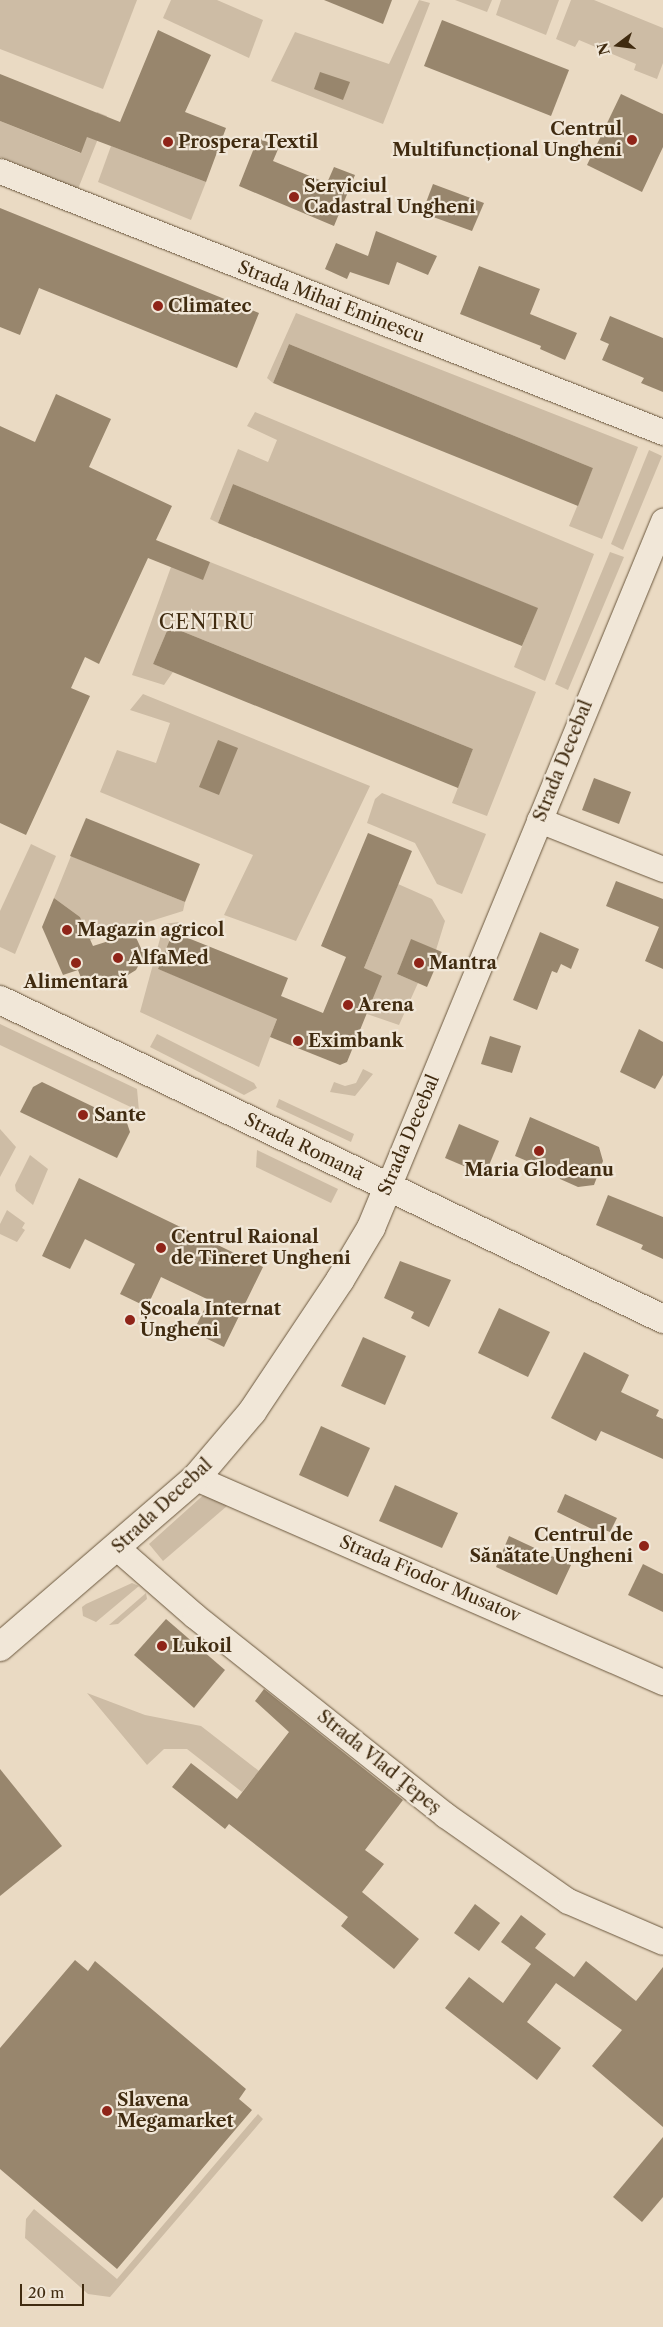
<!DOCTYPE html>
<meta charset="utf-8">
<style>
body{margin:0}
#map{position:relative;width:663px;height:2327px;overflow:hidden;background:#eadac3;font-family:"Libre Caslon Text",serif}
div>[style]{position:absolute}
.green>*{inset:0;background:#cdbca5}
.building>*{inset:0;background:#98866d}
.roads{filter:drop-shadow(0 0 1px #6a573d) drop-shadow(0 0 1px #6a573d)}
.street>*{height:25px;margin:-12.5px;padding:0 12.5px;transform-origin:12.5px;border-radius:12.5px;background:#f1e7d8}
.secondary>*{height:28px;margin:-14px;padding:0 14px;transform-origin:14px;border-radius:14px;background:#f1e7d8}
.dots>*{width:14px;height:14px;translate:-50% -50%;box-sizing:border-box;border:2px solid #f1e7d8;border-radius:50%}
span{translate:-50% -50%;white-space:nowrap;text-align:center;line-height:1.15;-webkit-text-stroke:4.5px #f1e7d8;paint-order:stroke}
.poi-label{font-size:18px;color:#402b10;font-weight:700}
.right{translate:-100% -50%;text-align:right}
.left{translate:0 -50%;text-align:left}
.street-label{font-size:18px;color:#402b10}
.quarter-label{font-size:20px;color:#402b10;letter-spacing:1px}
.north{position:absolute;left:593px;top:20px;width:50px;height:50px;-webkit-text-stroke:4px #f1e7d8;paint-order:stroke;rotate:255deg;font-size:14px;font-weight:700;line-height:20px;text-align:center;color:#402b10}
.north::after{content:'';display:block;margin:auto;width:18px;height:22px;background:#402b10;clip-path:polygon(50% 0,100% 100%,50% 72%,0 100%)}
.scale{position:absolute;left:20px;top:2284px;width:64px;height:22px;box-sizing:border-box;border:2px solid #402b10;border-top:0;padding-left:6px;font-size:15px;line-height:18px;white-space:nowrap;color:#402b10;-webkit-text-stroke:4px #f1e7d8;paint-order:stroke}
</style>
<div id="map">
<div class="green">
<i style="clip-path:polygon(0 0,137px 0,103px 89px,0 49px)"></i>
<i style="clip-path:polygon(171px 0,217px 0,263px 20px,249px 58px,163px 18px)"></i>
<i style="clip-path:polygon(419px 0,430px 3px,383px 124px,271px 81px,295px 32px,389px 64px)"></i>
<i style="clip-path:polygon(455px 0,492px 0,487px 12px)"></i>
<i style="clip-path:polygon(501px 0,559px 0,546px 35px,496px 15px)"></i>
<i style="clip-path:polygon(571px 0,594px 0,663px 28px,663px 63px,657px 79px,634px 70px,636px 64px,579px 40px,575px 47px,556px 39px)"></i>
<i style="clip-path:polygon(97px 112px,107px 116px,78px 189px,0 157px,0 121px,80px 153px)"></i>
<i style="clip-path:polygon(111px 146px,206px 182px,191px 220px,98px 182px)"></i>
<i style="clip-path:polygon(296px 313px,638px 447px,602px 539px,569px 526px,593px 468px,289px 344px,273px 383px,267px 378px)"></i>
<i style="clip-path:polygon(255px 412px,594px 554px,545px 681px,514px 667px,537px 608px,233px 484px,218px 523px,210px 519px,238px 449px,268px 462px,277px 440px,247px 426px)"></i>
<i style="clip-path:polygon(649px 450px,662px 456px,623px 550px,611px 544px)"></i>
<i style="clip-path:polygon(610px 552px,624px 557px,568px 690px,555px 684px)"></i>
<i style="clip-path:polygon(210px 562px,536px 692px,487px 816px,452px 803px,473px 749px,169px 626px,153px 664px,173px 672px,164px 685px,132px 675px,171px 567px)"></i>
<i style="clip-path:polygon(143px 694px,370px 786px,296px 941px,224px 915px,253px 855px,100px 792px,117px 750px,156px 763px,170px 723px,130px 710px)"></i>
<i style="clip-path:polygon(382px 793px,486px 834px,462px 894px,437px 884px,415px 843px,367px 823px,375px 799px)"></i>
<i style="clip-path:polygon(31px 844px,56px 856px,15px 954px,0 947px,0 911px)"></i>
<i style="clip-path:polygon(71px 856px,185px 902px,183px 911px,90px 940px,80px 917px,54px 898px)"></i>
<i style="clip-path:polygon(398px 884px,432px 899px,445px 921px,436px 950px,411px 940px,397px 974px,418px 983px,399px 1025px,367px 1014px,364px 968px)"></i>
<i style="clip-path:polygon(179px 922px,158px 969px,278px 1016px,259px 1067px,140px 1012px,164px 924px)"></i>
<i style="clip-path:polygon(0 1024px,137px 1089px,139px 1111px,0 1045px)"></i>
<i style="clip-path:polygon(157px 1034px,254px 1083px,257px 1088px,244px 1095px,150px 1047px)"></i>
<i style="clip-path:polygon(363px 1069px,373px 1074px,355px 1096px,330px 1092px,334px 1082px,345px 1086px,356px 1083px)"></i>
<i style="clip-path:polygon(279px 1099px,354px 1134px,351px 1142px,276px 1107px)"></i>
<i style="clip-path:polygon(0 1129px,16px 1147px,0 1177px)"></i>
<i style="clip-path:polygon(257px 1150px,338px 1189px,331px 1203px,256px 1167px)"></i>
<i style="clip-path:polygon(30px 1155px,48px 1169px,33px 1205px,16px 1191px,15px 1185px)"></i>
<i style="clip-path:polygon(7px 1210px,25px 1223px,22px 1228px,25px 1230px,17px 1242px,0 1234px,0 1224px)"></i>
<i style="clip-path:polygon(209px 1490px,227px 1506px,163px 1561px,149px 1544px)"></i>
<i style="clip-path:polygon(132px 1583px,139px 1586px,96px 1622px,83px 1616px,82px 1607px,86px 1604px)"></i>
<i style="clip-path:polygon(146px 1593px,147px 1599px,118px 1624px,109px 1625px)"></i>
<i style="clip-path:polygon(87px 1693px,145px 1715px,201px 1726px,259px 1771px,242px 1792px,187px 1749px,164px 1749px,147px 1765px)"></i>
<i style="clip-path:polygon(258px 2114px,263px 2119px,110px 2297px,88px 2294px,25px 2238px,26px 2219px,34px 2209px,117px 2279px)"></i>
</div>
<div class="building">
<i style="clip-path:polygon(324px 0,392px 0,383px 24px)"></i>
<i style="clip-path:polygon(442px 20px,569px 70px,551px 116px,424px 66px)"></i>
<i style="clip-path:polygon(158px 30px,211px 55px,185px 112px,226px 128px,206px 182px,87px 137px,81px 153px,0 121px,0 74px,120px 122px)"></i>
<i style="clip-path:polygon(320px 72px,350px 82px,343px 100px,314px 89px)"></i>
<i style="clip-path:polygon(621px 94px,663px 114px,663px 147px,642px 192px,587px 165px)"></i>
<i style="clip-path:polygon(258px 138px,279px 147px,273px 161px,327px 183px,334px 167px,355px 175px,334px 226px,239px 186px)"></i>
<i style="clip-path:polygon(433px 184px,484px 203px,472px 231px,422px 213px)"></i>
<i style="clip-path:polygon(0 208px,259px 313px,237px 368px,39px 288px,20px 335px,0 327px)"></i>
<i style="clip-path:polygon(376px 231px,437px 256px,428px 275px,397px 262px,389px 285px,350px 272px,347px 279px,325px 269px,336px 243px,368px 256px)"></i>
<i style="clip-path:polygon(479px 266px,540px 289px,530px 314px,577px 333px,565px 360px,540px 349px,541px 346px,460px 314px)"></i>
<i style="clip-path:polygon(610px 316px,663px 338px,663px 392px,641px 383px,644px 378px,602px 360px,609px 344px,600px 340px)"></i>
<i style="clip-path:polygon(289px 344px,593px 468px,578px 506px,273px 383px)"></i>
<i style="clip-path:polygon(56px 394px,111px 419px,89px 467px,172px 506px,156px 540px,210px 562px,203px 580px,148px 558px,99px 664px,85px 657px,71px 688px,90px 696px,26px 835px,0 823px,0 426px,35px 442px)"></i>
<i style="clip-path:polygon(233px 484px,538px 608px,522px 646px,218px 523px)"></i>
<i style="clip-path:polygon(169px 626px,473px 749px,458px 788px,153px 664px)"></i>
<i style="clip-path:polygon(218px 740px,238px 748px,219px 795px,199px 787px)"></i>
<i style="clip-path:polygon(594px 778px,631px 792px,619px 824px,582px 810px)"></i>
<i style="clip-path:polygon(86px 818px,200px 864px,185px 902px,70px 856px)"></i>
<i style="clip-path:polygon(368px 833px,412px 851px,364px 968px,382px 976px,347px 1062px,340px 1065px,270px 1037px,277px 1019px,158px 969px,173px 932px,288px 978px,281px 996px,323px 1013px,346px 957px,321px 946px)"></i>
<i style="clip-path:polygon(616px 881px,663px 899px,663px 969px,645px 961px,659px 927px,606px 906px)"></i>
<i style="clip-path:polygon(54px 898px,80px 917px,93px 946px,134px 933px,144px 955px,136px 970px,110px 986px,83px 983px,78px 970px,63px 975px,42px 927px)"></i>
<i style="clip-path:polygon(540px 932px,579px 949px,571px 969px,561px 964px,557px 973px,552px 971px,537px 1010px,513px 1000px)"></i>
<i style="clip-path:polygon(411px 939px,442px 952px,427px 987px,397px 974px)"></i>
<i style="clip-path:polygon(639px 1029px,663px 1042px,663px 1075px,655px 1089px,620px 1072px)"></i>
<i style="clip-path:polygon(490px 1036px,521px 1046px,512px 1073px,481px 1064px)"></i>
<i style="clip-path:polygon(42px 1082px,127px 1123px,130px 1132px,117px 1158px,20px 1112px,33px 1087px)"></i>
<i style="clip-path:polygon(530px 1117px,599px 1147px,603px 1161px,594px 1185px,578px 1187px,560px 1179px,558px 1174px,515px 1156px)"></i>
<i style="clip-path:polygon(459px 1124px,499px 1141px,485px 1175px,445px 1158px)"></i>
<i style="clip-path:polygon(79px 1178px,263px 1267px,224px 1347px,193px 1332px,209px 1300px,161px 1277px,147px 1307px,120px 1294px,135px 1264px,85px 1239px,70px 1269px,42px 1256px)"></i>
<i style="clip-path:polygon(608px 1195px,663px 1217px,663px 1259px,641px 1249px,643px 1245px,596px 1225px)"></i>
<i style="clip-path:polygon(400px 1261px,451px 1280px,429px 1327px,411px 1318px,414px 1312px,384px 1298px)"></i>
<i style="clip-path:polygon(499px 1308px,550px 1332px,528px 1377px,478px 1353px)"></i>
<i style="clip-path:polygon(363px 1337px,406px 1356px,385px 1405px,341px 1386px)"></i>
<i style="clip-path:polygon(584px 1352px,629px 1375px,621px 1392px,659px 1410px,656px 1416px,663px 1419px,663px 1459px,601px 1431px,596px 1441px,551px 1418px)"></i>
<i style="clip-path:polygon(321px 1426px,370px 1448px,348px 1497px,299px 1475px)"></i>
<i style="clip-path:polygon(395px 1485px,458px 1513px,442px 1548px,379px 1521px)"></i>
<i style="clip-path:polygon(565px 1494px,617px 1518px,610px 1532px,602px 1529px,600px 1533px,557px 1512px)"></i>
<i style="clip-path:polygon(509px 1536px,571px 1565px,557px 1595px,496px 1567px)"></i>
<i style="clip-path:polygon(643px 1564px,663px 1574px,663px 1612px,628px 1595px)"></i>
<i style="clip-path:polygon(166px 1619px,225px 1670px,194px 1708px,134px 1655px)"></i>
<i style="clip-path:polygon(264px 1689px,403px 1800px,365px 1850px,384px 1864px,362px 1892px,419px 1939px,394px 1969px,341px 1926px,348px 1917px,229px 1824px,225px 1829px,172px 1787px,191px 1763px,237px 1799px,289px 1732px,255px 1701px)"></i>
<i style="clip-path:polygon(0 1769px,62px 1846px,0 1896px)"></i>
<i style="clip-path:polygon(475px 1904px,500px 1923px,479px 1951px,454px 1933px)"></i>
<i style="clip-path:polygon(521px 1915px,546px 1934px,535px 1948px,574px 1977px,586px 1961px,636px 2001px,663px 1967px,663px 2127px,592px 2066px,622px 2030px,556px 1983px,527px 2022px,561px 2048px,537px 2080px,445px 2008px,469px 1977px,503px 2003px,531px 1964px,501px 1942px)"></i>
<i style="clip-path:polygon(75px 1960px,88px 1971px,95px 1961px,246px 2089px,239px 2099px,252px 2110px,117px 2269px,0 2169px,0 2048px)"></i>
<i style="clip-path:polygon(663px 2137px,663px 2197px,642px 2222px,613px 2197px)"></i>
</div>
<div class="roads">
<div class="street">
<i style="left:0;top:171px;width:713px;rotate:21.49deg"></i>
<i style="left:539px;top:820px;width:133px;rotate:21.6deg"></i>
<i style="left:388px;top:1187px;width:721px;rotate:-67.56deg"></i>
<i style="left:196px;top:1478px;width:510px;rotate:23.6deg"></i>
<i style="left:117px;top:1548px;width:103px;rotate:41.1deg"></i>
<i style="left:195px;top:1616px;width:320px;rotate:38.5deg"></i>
<i style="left:445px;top:1815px;width:150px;rotate:35deg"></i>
<i style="left:568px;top:1901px;width:103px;rotate:23.3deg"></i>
</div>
<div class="secondary">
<i style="left:0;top:1000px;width:736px;rotate:25.69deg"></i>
<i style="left:0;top:1647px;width:259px;rotate:-40.8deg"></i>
<i style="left:196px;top:1478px;width:87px;rotate:-49.7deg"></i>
<i style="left:252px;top:1412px;width:159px;rotate:-56.3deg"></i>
<i style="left:340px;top:1280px;width:61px;rotate:-59.2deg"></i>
<i style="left:371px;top:1228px;width:44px;rotate:-67.5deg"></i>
</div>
</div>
<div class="dots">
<i style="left:632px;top:140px;background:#8f2418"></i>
<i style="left:168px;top:142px;background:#8f2418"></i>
<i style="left:294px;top:197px;background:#8f2418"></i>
<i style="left:158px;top:306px;background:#8f2418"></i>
<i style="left:67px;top:930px;background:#8f2418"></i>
<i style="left:118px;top:958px;background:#8f2418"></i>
<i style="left:76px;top:963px;background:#8f2418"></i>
<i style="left:419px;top:963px;background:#8f2418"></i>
<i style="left:348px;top:1005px;background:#8f2418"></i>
<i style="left:298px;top:1041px;background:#8f2418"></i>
<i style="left:83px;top:1115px;background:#8f2418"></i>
<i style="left:539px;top:1151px;background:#8f2418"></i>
<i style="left:161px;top:1248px;background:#8f2418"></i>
<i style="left:130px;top:1320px;background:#8f2418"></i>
<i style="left:644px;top:1546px;background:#8f2418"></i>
<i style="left:162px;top:1646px;background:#8f2418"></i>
<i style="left:107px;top:2111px;background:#8f2418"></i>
</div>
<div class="poi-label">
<span class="right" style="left:622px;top:140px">Centrul<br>Multifuncțional Ungheni</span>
<span class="left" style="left:178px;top:142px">Prospera Textil</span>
<span class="left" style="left:304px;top:197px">Serviciul<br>Cadastral Ungheni</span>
<span class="left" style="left:168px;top:306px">Climatec</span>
<span class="left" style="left:77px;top:930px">Magazin agricol</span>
<span class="left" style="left:129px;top:958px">AlfaMed</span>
<span class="left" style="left:429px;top:963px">Mantra</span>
<span style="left:76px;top:982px">Alimentară</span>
<span class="left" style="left:358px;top:1005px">Arena</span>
<span class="left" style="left:308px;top:1041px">Eximbank</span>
<span class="left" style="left:94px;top:1115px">Sante</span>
<span style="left:539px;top:1170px">Maria Glodeanu</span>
<span class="left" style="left:171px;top:1248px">Centrul Raional<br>de Tineret Ungheni</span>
<span class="left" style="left:140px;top:1320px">Școala Internat<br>Ungheni</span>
<span class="right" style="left:633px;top:1546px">Centrul de<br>Sănătate Ungheni</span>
<span class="left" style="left:172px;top:1646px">Lukoil</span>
<span class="left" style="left:117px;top:2111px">Slavena<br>Megamarket</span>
</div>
<div class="street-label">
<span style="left:331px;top:302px;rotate:21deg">Strada Mihai Eminescu</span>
<span style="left:563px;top:761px;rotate:-68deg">Strada Decebal</span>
<span style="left:409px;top:1135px;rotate:-67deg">Strada Decebal</span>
<span style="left:304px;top:1147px;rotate:26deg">Strada Romană</span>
<span style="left:162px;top:1506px;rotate:-43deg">Strada Decebal</span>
<span style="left:430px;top:1579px;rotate:23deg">Strada Fiodor Musatov</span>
<span style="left:379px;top:1762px;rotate:39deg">Strada Vlad Ţepeș</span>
</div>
<div class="quarter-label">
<span style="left:207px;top:622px">CENTRU</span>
</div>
<div class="north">N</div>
<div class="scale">20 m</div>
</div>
